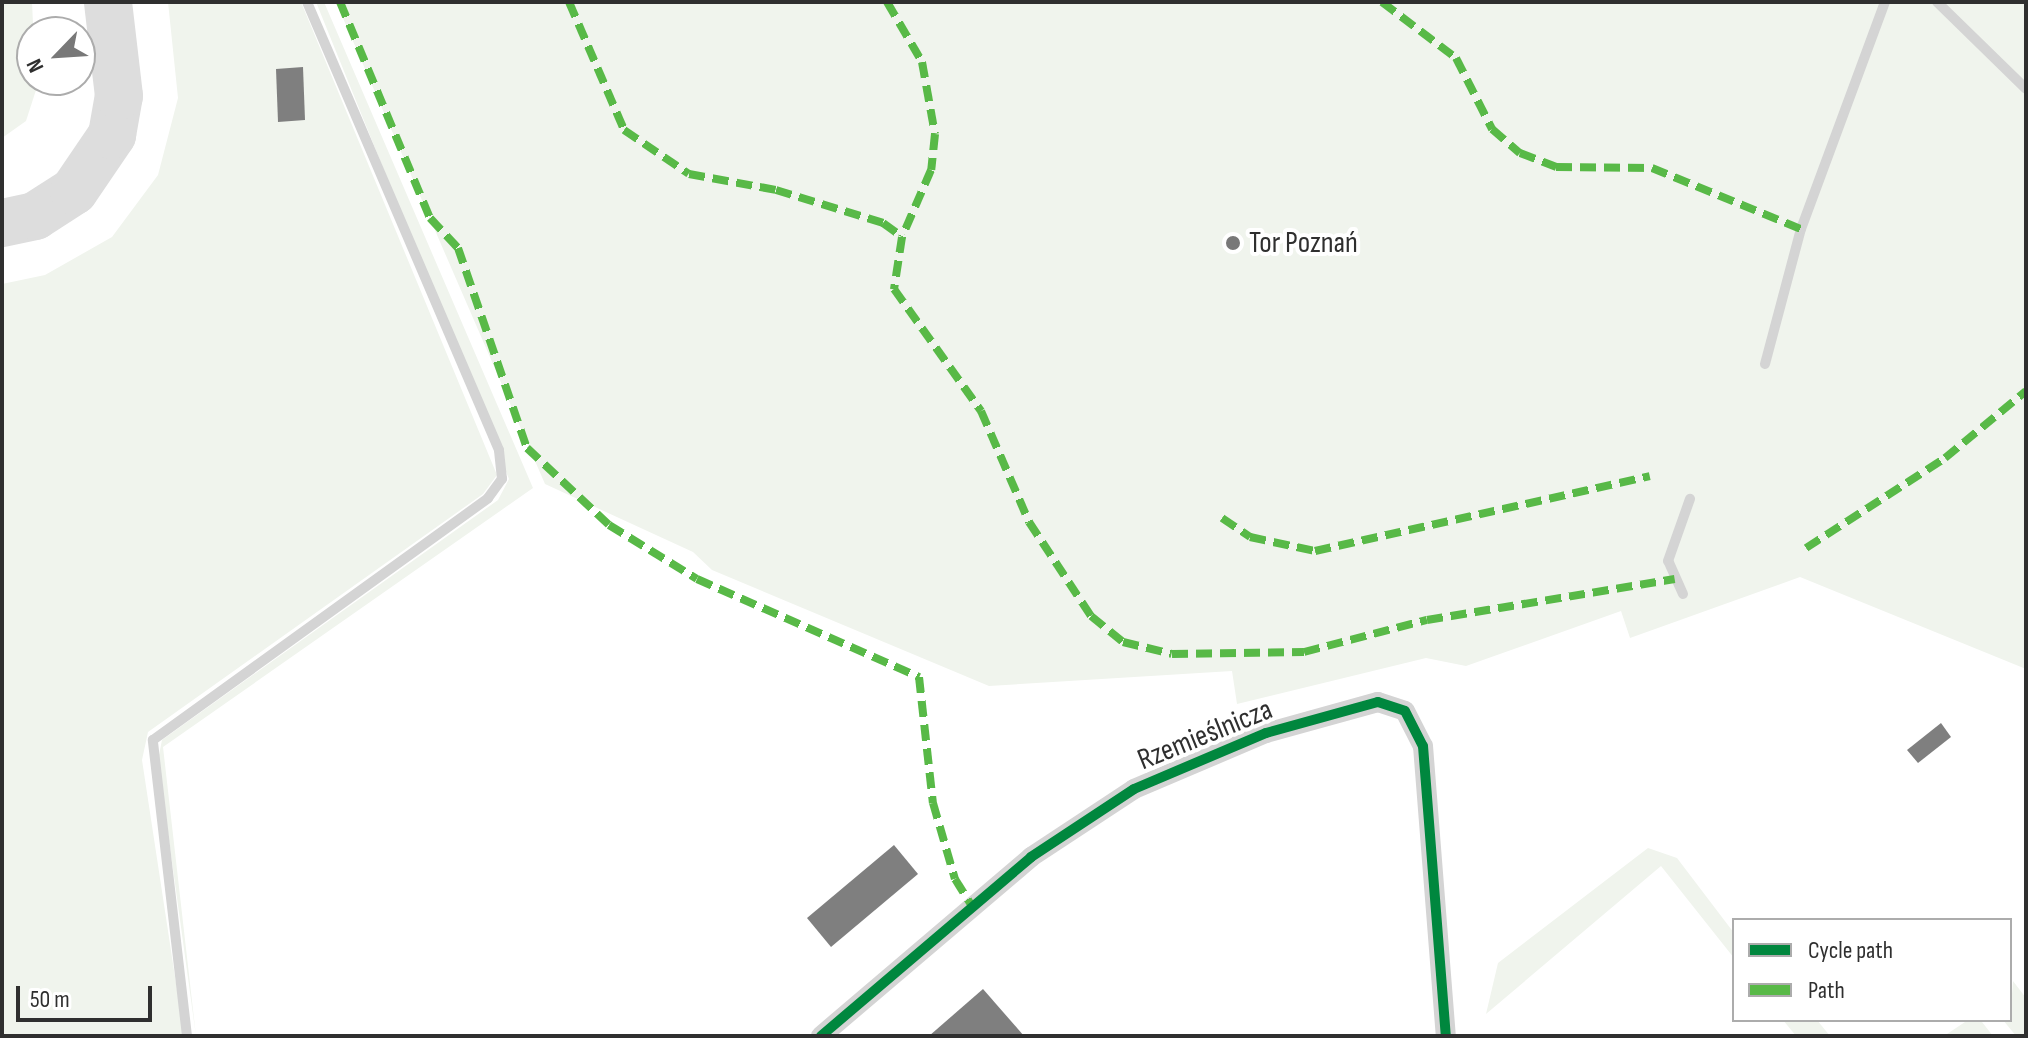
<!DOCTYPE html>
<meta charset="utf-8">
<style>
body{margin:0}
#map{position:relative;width:2028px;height:1038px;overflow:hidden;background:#fff;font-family:"Sofia Sans Condensed",sans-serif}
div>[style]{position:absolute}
.green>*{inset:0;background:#f0f4ed}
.taxiway>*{height:48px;margin:-24px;padding:0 24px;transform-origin:24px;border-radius:24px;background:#ddd}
.building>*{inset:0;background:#7f7f7f}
.lane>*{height:10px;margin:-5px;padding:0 5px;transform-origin:5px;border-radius:5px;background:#d4d4d4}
.street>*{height:20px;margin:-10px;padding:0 10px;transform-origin:10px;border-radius:10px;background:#d4d4d4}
.quiet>*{height:8px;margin-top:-4px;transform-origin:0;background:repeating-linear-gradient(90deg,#58b947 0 16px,transparent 0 24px)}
.cycleway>*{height:10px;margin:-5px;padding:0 5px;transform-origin:5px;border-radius:5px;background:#00873e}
.dots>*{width:22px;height:22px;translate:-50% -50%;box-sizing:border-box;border:4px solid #fff;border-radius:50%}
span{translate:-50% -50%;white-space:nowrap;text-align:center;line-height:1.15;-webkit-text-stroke:8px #fff;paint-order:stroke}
.poi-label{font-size:30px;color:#2f2f2f}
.left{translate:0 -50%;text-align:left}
.street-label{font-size:30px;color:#2f2f2f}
.frame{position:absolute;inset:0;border:4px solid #2f2f2f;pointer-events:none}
.legend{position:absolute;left:1732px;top:918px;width:280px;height:104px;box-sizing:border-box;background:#fff;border:2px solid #acacac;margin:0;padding:10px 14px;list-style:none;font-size:24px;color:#2f2f2f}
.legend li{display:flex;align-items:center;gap:16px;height:40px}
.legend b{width:40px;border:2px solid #acacac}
.north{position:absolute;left:16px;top:16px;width:80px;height:80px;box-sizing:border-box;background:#fff;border:2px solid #acacac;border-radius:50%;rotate:245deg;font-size:22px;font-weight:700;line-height:32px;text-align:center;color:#2f2f2f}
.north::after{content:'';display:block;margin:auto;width:28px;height:36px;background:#787878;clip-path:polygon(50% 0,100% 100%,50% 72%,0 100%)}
.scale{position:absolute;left:16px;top:986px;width:136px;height:36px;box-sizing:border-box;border:4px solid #2f2f2f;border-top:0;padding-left:10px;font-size:24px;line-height:28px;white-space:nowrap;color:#2f2f2f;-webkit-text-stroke:6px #fff;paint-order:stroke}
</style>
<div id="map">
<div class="green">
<i style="clip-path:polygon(2px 2px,32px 2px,36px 90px,26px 121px,2px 138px)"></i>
<i style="clip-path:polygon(168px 2px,301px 2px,497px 475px,483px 494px,148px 732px,142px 760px,184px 1036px,2px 1036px,2px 284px,45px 275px,112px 237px,158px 175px,178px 98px)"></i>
<i style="clip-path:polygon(316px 2px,324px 2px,533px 488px,163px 747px,196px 1036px,158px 760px,162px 740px,498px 500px,509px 479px)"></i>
<i style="clip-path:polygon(336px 2px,2026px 2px,2026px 669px,1800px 577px,1630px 638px,1621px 611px,1466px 666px,1426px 658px,1237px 704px,1232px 671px,989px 686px,712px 570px,693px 552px,545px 484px)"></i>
<i style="clip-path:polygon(1648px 848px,1677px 858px,1734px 933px,1734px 958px,1661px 866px,1486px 1014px,1498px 963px)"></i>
<i style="clip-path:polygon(2013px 981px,2026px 998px,2026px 1036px,2016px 1036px,2003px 1020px,2010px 1020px)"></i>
<i style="clip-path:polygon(1783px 1020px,1817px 1020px,1830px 1036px,1796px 1036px)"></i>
<i style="clip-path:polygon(1968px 1020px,1982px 1022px,1993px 1036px,1944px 1036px)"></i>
</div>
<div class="taxiway">
<i style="left:2px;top:223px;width:34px;rotate:-12deg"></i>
<i style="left:35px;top:216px;width:46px;rotate:-32.7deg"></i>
<i style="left:74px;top:191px;width:68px;rotate:-55.8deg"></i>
<i style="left:112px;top:135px;width:40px;rotate:-80deg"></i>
<i style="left:119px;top:96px;width:95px;rotate:-96.7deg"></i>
</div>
<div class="building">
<i style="clip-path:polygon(303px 67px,305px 120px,278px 122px,276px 69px)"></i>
<i style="clip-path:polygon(1941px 723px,1951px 737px,1918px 763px,1907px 750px)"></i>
<i style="clip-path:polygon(894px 845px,918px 874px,831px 947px,807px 918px)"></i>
<i style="clip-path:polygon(983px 989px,1024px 1036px,929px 1036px)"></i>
</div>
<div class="lane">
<i style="left:1937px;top:2px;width:124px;rotate:44.3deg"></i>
<i style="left:1765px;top:364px;width:140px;rotate:-75.1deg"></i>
<i style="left:1801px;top:229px;width:242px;rotate:-69.7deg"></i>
<i style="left:1683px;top:594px;width:36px;rotate:-114deg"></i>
<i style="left:1668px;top:561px;width:66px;rotate:-70.5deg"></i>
<i style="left:187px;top:1036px;width:298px;rotate:-96.6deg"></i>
<i style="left:153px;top:740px;width:413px;rotate:-35.8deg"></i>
<i style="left:488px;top:498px;width:24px;rotate:-54deg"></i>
<i style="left:502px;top:479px;width:29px;rotate:-96deg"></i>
<i style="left:499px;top:450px;width:487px;rotate:-113.2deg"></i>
</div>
<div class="street">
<i style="left:821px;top:1036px;width:276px;rotate:-40.4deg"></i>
<i style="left:1031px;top:857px;width:123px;rotate:-33.4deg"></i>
<i style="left:1134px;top:789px;width:143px;rotate:-23deg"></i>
<i style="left:1266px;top:733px;width:116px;rotate:-15.5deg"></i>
<i style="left:1378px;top:702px;width:28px;rotate:18deg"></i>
<i style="left:1405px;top:711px;width:39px;rotate:63deg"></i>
<i style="left:1423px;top:746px;width:291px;rotate:85.5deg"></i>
</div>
<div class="quiet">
<i style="left:340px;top:2px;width:234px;rotate:67.4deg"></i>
<i style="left:430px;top:218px;width:41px;rotate:47deg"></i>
<i style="left:458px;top:248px;width:212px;rotate:71deg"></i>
<i style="left:527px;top:448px;width:112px;rotate:43.2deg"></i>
<i style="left:609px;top:525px;width:103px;rotate:31.5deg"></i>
<i style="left:697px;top:579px;width:243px;rotate:23.8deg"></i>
<i style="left:919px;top:677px;width:127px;rotate:83.7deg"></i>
<i style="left:933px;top:803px;width:79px;rotate:73.9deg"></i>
<i style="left:955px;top:879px;width:32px;rotate:58deg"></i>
<i style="left:569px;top:2px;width:139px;rotate:66.7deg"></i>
<i style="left:624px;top:130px;width:78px;rotate:34.1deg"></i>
<i style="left:689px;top:174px;width:88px;rotate:10.4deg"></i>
<i style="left:776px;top:190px;width:112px;rotate:17.1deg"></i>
<i style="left:883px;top:223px;width:24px;rotate:36deg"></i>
<i style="left:887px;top:2px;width:69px;rotate:59.7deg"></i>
<i style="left:922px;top:62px;width:73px;rotate:79.8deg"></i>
<i style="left:935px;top:134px;width:36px;rotate:96deg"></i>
<i style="left:931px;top:170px;width:73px;rotate:113.4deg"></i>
<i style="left:902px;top:237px;width:53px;rotate:98.7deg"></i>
<i style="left:894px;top:289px;width:150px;rotate:54.5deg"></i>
<i style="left:981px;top:411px;width:121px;rotate:66.6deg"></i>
<i style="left:1029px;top:522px;width:113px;rotate:56.6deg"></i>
<i style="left:1091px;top:616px;width:41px;rotate:39.1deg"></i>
<i style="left:1123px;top:642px;width:50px;rotate:13.8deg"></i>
<i style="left:1172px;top:654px;width:132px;rotate:-0.9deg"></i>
<i style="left:1304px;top:652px;width:127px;rotate:-14.6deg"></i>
<i style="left:1427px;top:620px;width:251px;rotate:-9.4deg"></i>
<i style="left:1382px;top:2px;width:93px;rotate:37.1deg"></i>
<i style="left:1456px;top:58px;width:80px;rotate:63.1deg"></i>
<i style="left:1492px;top:129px;width:37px;rotate:41deg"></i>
<i style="left:1520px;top:153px;width:39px;rotate:21deg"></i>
<i style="left:1556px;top:167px;width:96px;rotate:0.6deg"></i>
<i style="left:1652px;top:168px;width:161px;rotate:22.3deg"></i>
<i style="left:1222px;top:518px;width:34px;rotate:34deg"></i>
<i style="left:1250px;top:537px;width:66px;rotate:12.2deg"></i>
<i style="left:1315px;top:551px;width:343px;rotate:-12.6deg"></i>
<i style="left:1806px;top:548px;width:166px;rotate:-32.9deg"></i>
<i style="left:1945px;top:458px;width:105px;rotate:-39.6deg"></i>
</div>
<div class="cycleway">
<i style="left:821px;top:1036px;width:276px;rotate:-40.4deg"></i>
<i style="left:1031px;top:857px;width:123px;rotate:-33.4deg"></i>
<i style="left:1134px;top:789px;width:143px;rotate:-23deg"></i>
<i style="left:1266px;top:733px;width:116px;rotate:-15.5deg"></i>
<i style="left:1378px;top:702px;width:28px;rotate:18deg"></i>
<i style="left:1405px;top:711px;width:39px;rotate:63deg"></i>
<i style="left:1423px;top:746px;width:291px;rotate:85.5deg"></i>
</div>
<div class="dots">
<i style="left:1233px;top:243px;background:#787878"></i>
</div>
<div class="poi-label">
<span class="left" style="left:1249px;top:243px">Tor Poznań</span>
</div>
<div class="street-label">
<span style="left:1205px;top:735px;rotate:-22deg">Rzemieślnicza</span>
</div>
<div class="frame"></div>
<ul class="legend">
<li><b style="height:10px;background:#00873e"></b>Cycle path</li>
<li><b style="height:10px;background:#58b947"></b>Path</li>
</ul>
<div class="north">N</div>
<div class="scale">50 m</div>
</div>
